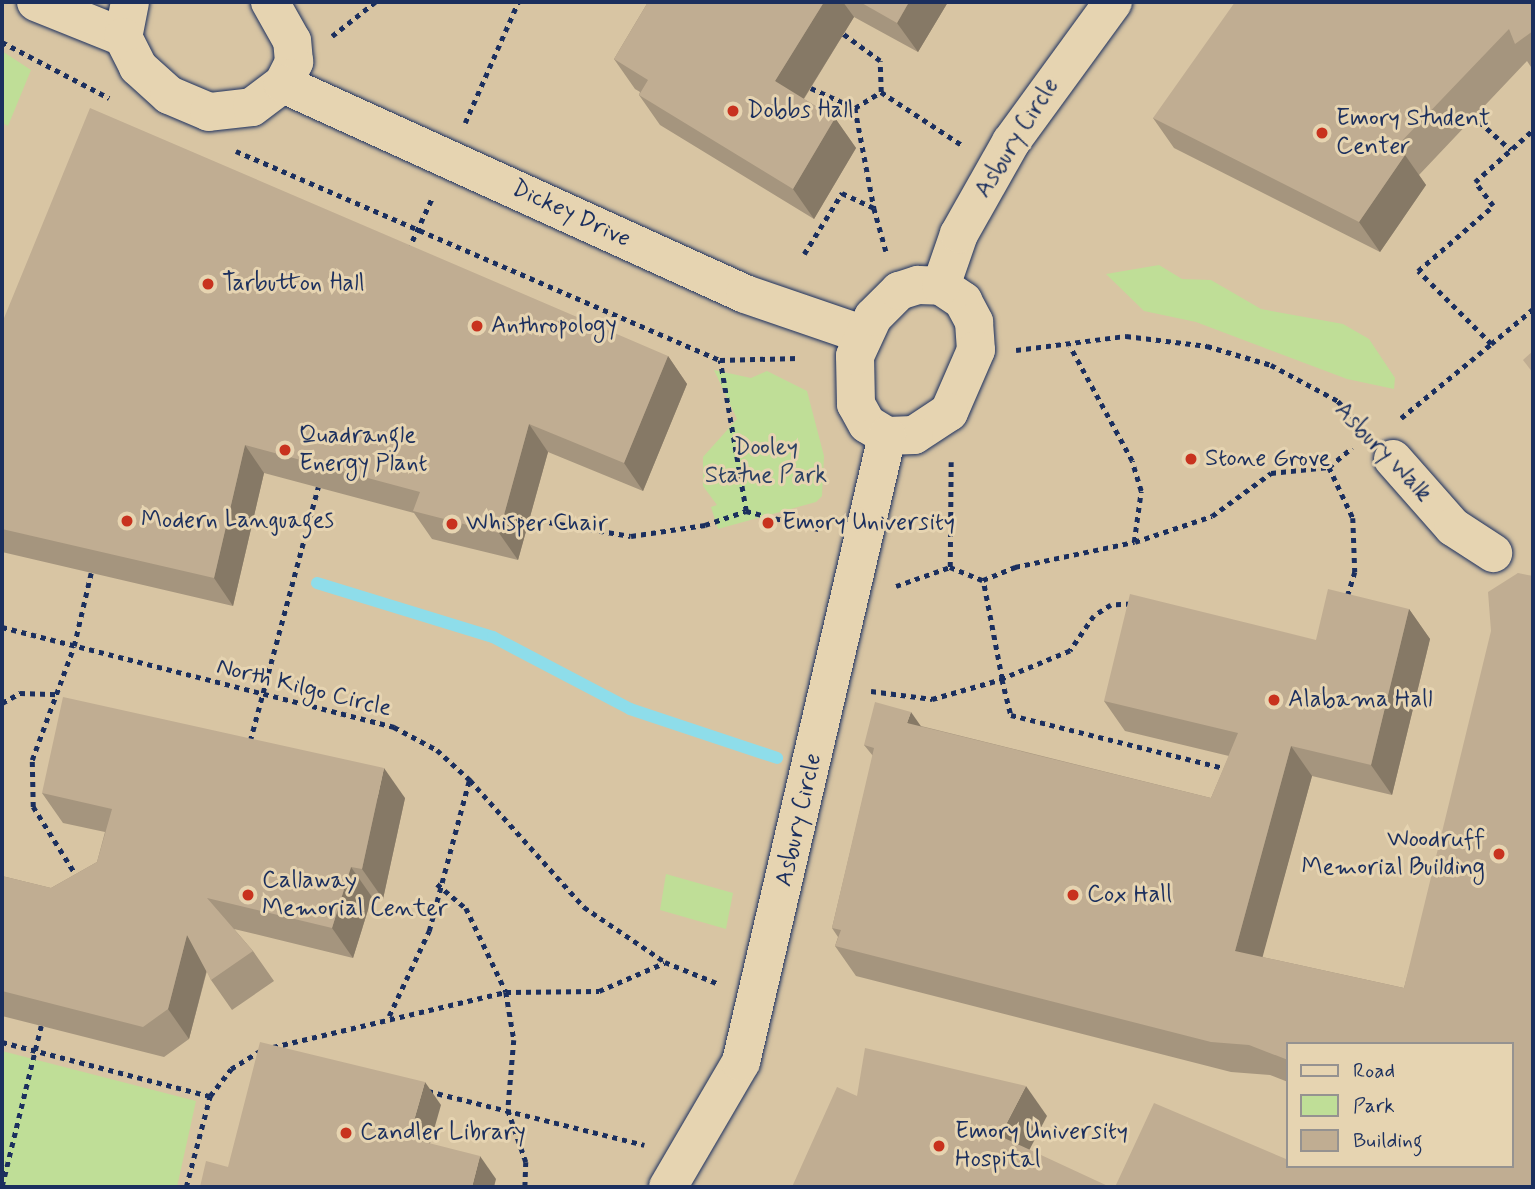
<!DOCTYPE html>
<style>
body{margin:0}
#map{position:relative;width:1535px;height:1189px;overflow:hidden;background:#e8d3ac;font-family:Mynerve,sans-serif}
div>[style]{position:absolute}
.built>*{inset:0;background:#d8c5a3}
.green>*{inset:0;background:#bfde97}
.stream>*{height:12px;margin:-6px;padding:0 6px;transform-origin:6px;border-radius:6px;background:#8eddea}
.path>*{height:4.5px;margin-top:-2.25px;transform-origin:0;background:repeating-linear-gradient(90deg,#1b2f5e 0 5px,transparent 0 10px)}
.roads{filter:drop-shadow(0 0 2px #1b2f5e) drop-shadow(0 0 2px #1b2f5e)}
.minor>*{height:38px;margin:-19px;padding:0 19px;transform-origin:19px;border-radius:19px;background:#e6d4b1}
.wall>*{inset:0;background:#a5957e}
.shaded-wall>*{inset:0;background:#867966}
.building>*{inset:0;background:#c0ad92}
.dots>*{width:19px;height:19px;translate:-50% -50%;box-sizing:border-box;border:4px solid #e6d4b1;border-radius:50%}
span{translate:-50% -50%;white-space:nowrap;text-align:center;line-height:1.15;-webkit-text-stroke:6px #e6d4b1;paint-order:stroke}
.poi-label{font-size:24px;color:#1b2f5e}
.left{translate:0 -50%;text-align:left}
.right{translate:-100% -50%;text-align:right}
.street-label{font-size:24px;color:#1b2f5e}
.park-label{font-size:24px;color:#2b4064}
.frame{position:absolute;inset:0;border:4px solid #1b2f5e;pointer-events:none}
.legend{position:absolute;left:1286px;top:1042px;width:228px;height:126px;box-sizing:border-box;background:#e6d4b1;border:2px solid #959290;margin:0;padding:9px 12px;list-style:none;font-size:21px;color:#1b2f5e}
.legend li{display:flex;align-items:center;gap:14px;height:35px}
.legend b{width:35px;border:2px solid #959290}
</style>
<div id="map">
<div class="built">
<i style="clip-path:polygon(evenodd,2px 2px,1533px 2px,1533px 1187px,2px 1187px,2px 2px,1288px 1044px,1512px 1044px,1512px 1166px,1288px 1166px,1288px 1044px)"></i>
</div>
<div class="green">
<i style="clip-path:polygon(2px 51px,31px 70px,8px 126px,2px 123px)"></i>
<i style="clip-path:polygon(1159px 265px,1182px 279px,1211px 280px,1261px 309px,1343px 324px,1369px 339px,1395px 378px,1394px 389px,1347px 379px,1196px 322px,1144px 311px,1106px 274px)"></i>
<i style="clip-path:polygon(714px 370px,751px 378px,767px 371px,807px 391px,824px 456px,822px 496px,816px 502px,718px 529px,711px 507px,717px 505px,703px 486px,703px 457px,737px 419px)"></i>
<i style="clip-path:polygon(666px 874px,733px 893px,726px 929px,660px 910px)"></i>
<i style="clip-path:polygon(2px 1051px,196px 1101px,177px 1187px,2px 1187px)"></i>
</div>
<div class="stream">
<i style="left:317px;top:583px;width:184px;rotate:17.1deg"></i>
<i style="left:493px;top:637px;width:155px;rotate:27.7deg"></i>
<i style="left:630px;top:709px;width:155px;rotate:18.4deg"></i>
</div>
<div class="path">
<i style="left:332px;top:36px;width:55px;rotate:-38.3deg"></i>
<i style="left:2px;top:42px;width:121px;rotate:27.6deg"></i>
<i style="left:811px;top:88px;width:48px;rotate:24.4deg"></i>
<i style="left:855px;top:108px;width:31px;rotate:-32deg"></i>
<i style="left:881px;top:92px;width:31px;rotate:-92deg"></i>
<i style="left:880px;top:61px;width:46px;rotate:-143.9deg"></i>
<i style="left:881px;top:92px;width:97px;rotate:33.2deg"></i>
<i style="left:855px;top:108px;width:102px;rotate:79.2deg"></i>
<i style="left:1472px;top:115px;width:52px;rotate:41.9deg"></i>
<i style="left:465px;top:123px;width:132px;rotate:-66.3deg"></i>
<i style="left:236px;top:151px;width:527px;rotate:23.36deg"></i>
<i style="left:408px;top:250px;width:57px;rotate:-65.2deg"></i>
<i style="left:804px;top:254px;width:72px;rotate:-58.1deg"></i>
<i style="left:842px;top:193px;width:35px;rotate:25deg"></i>
<i style="left:874px;top:208px;width:45px;rotate:74.4deg"></i>
<i style="left:1491px;top:344px;width:55px;rotate:-39.8deg"></i>
<i style="left:1016px;top:350px;width:111px;rotate:-7.3deg"></i>
<i style="left:1126px;top:336px;width:82px;rotate:7deg"></i>
<i style="left:1207px;top:346px;width:67px;rotate:16.5deg"></i>
<i style="left:1271px;top:365px;width:76px;rotate:28.2deg"></i>
<i style="left:1338px;top:401px;width:40px;rotate:47deg"></i>
<i style="left:1401px;top:418px;width:117px;rotate:-39.4deg"></i>
<i style="left:1491px;top:344px;width:103px;rotate:-135deg"></i>
<i style="left:1418px;top:271px;width:99px;rotate:-40.9deg"></i>
<i style="left:1493px;top:206px;width:30px;rotate:-127deg"></i>
<i style="left:1475px;top:182px;width:78px;rotate:-41.9deg"></i>
<i style="left:1329px;top:467px;width:56px;rotate:64.8deg"></i>
<i style="left:1353px;top:518px;width:54px;rotate:87.9deg"></i>
<i style="left:1355px;top:572px;width:27px;rotate:107deg"></i>
<i style="left:746px;top:511px;width:153px;rotate:-99.8deg"></i>
<i style="left:720px;top:360px;width:78px;rotate:-1.5deg"></i>
<i style="left:530px;top:519px;width:102px;rotate:9.6deg"></i>
<i style="left:631px;top:536px;width:75px;rotate:-8.5deg"></i>
<i style="left:705px;top:525px;width:43px;rotate:-18.9deg"></i>
<i style="left:746px;top:511px;width:79px;rotate:13.9deg"></i>
<i style="left:1135px;top:542px;width:81px;rotate:-18.7deg"></i>
<i style="left:1212px;top:516px;width:73px;rotate:-36.1deg"></i>
<i style="left:1271px;top:473px;width:58px;rotate:-5.9deg"></i>
<i style="left:1329px;top:467px;width:30px;rotate:-40deg"></i>
<i style="left:950px;top:567px;width:35px;rotate:22deg"></i>
<i style="left:896px;top:586px;width:57px;rotate:-19.4deg"></i>
<i style="left:950px;top:567px;width:105px;rotate:-89.5deg"></i>
<i style="left:1131px;top:604px;width:20px;rotate:177deg"></i>
<i style="left:1111px;top:605px;width:20px;rotate:147deg"></i>
<i style="left:1094px;top:616px;width:42px;rotate:124.4deg"></i>
<i style="left:1070px;top:651px;width:74px;rotate:157.6deg"></i>
<i style="left:1002px;top:679px;width:37px;rotate:76deg"></i>
<i style="left:1011px;top:715px;width:224px;rotate:14deg"></i>
<i style="left:2px;top:627px;width:405px;rotate:14.3deg"></i>
<i style="left:394px;top:727px;width:49px;rotate:28.1deg"></i>
<i style="left:437px;top:750px;width:45px;rotate:42.3deg"></i>
<i style="left:470px;top:780px;width:171px;rotate:48.1deg"></i>
<i style="left:584px;top:907px;width:98px;rotate:34.2deg"></i>
<i style="left:665px;top:962px;width:58px;rotate:22.2deg"></i>
<i style="left:871px;top:691px;width:62px;rotate:7.5deg"></i>
<i style="left:932px;top:699px;width:73px;rotate:-15.9deg"></i>
<i style="left:1002px;top:679px;width:101px;rotate:-100.9deg"></i>
<i style="left:983px;top:580px;width:35px;rotate:-22deg"></i>
<i style="left:1015px;top:567px;width:122px;rotate:-11.9deg"></i>
<i style="left:1134px;top:542px;width:51px;rotate:-82.2deg"></i>
<i style="left:1141px;top:491px;width:31px;rotate:-107deg"></i>
<i style="left:1132px;top:461px;width:130px;rotate:-118.5deg"></i>
<i style="left:2px;top:703px;width:21px;rotate:-29deg"></i>
<i style="left:20px;top:693px;width:38px;rotate:2deg"></i>
<i style="left:250px;top:741px;width:263px;rotate:-75deg"></i>
<i style="left:78px;top:879px;width:85px;rotate:-122deg"></i>
<i style="left:33px;top:807px;width:47px;rotate:-91.2deg"></i>
<i style="left:32px;top:760px;width:121px;rotate:-69.8deg"></i>
<i style="left:74px;top:646px;width:75px;rotate:-76.9deg"></i>
<i style="left:437px;top:884px;width:38px;rotate:40deg"></i>
<i style="left:466px;top:908px;width:93px;rotate:64.5deg"></i>
<i style="left:506px;top:992px;width:49px;rotate:80.5deg"></i>
<i style="left:514px;top:1040px;width:70px;rotate:94.9deg"></i>
<i style="left:508px;top:1110px;width:55px;rotate:70.9deg"></i>
<i style="left:526px;top:1162px;width:25px;rotate:92deg"></i>
<i style="left:389px;top:1016px;width:94px;rotate:-64.8deg"></i>
<i style="left:429px;top:931px;width:155px;rotate:-75.1deg"></i>
<i style="left:2px;top:1042px;width:215px;rotate:14.6deg"></i>
<i style="left:210px;top:1096px;width:34px;rotate:-52deg"></i>
<i style="left:231px;top:1069px;width:36px;rotate:-32deg"></i>
<i style="left:273px;top:1047px;width:239px;rotate:-13.3deg"></i>
<i style="left:506px;top:992px;width:93px;rotate:-0.6deg"></i>
<i style="left:599px;top:991px;width:71px;rotate:-23.3deg"></i>
<i style="left:428px;top:1091px;width:223px;rotate:14deg"></i>
<i style="left:2px;top:1186px;width:165px;rotate:-76.3deg"></i>
<i style="left:186px;top:1187px;width:94px;rotate:-75.2deg"></i>
</div>
<div class="roads">
<div class="minor">
<i style="left:36px;top:2px;width:94px;rotate:21.9deg"></i>
<i style="left:130px;top:2px;width:36px;rotate:101deg"></i>
<i style="left:123px;top:37px;width:34px;rotate:63deg"></i>
<i style="left:138px;top:67px;width:42px;rotate:42.1deg"></i>
<i style="left:169px;top:95px;width:43px;rotate:23deg"></i>
<i style="left:209px;top:112px;width:43px;rotate:-6.6deg"></i>
<i style="left:252px;top:107px;width:39px;rotate:-37deg"></i>
<i style="left:283px;top:84px;width:25px;rotate:-63deg"></i>
<i style="left:294px;top:62px;width:21px;rotate:-95deg"></i>
<i style="left:292px;top:41px;width:45px;rotate:-119.4deg"></i>
<i style="left:283px;top:84px;width:507px;rotate:24.44deg"></i>
<i style="left:745px;top:294px;width:124px;rotate:18.9deg"></i>
<i style="left:918px;top:285px;width:23px;rotate:2deg"></i>
<i style="left:941px;top:286px;width:27px;rotate:34deg"></i>
<i style="left:963px;top:301px;width:24px;rotate:62deg"></i>
<i style="left:974px;top:322px;width:28px;rotate:86deg"></i>
<i style="left:976px;top:350px;width:68px;rotate:113.5deg"></i>
<i style="left:949px;top:412px;width:42px;rotate:146.7deg"></i>
<i style="left:914px;top:435px;width:27px;rotate:178deg"></i>
<i style="left:887px;top:436px;width:23px;rotate:-149deg"></i>
<i style="left:867px;top:424px;width:23px;rotate:-119deg"></i>
<i style="left:856px;top:404px;width:48px;rotate:-91.2deg"></i>
<i style="left:855px;top:356px;width:43px;rotate:-65.2deg"></i>
<i style="left:873px;top:317px;width:37px;rotate:-45deg"></i>
<i style="left:899px;top:291px;width:20px;rotate:-18deg"></i>
<i style="left:941px;top:286px;width:55px;rotate:-70.9deg"></i>
<i style="left:959px;top:234px;width:106px;rotate:-60.5deg"></i>
<i style="left:1011px;top:142px;width:173px;rotate:-53.9deg"></i>
<i style="left:1393px;top:459px;width:91px;rotate:48.6deg"></i>
<i style="left:1453px;top:527px;width:48px;rotate:33deg"></i>
<i style="left:668px;top:1187px;width:145px;rotate:-59.7deg"></i>
<i style="left:741px;top:1062px;width:643px;rotate:-76.87deg"></i>
</div>
</div>
<div class="wall">
<i style="clip-path:polygon(648px 2px,948px 2px,918px 52px,854px 17px,804px 99px,835px 118px,856px 148px,814px 219px,660px 125px,639px 95px,640px 92px,635px 89px,614px 59px)"></i>
<i style="clip-path:polygon(1533px 2px,1533px 70px,1527px 61px,1419px 175px,1426px 185px,1380px 252px,1174px 148px,1153px 118px)"></i>
<i style="clip-path:polygon(2px 323px,668px 356px,687px 384px,643px 491px,548px 452px,518px 560px,432px 539px,414px 513px,264px 473px,233px 606px,2px 552px)"></i>
<i style="clip-path:polygon(1518px 573px,1533px 1187px,1286px 1159px,1512px 1166px,1288px 1044px,1288px 1082px,1270px 1075px,1231px 1072px,856px 976px,835px 946px,838px 937px,832px 928px,873px 756px,864px 745px,921px 726px,1211px 798px,1229px 756px,1125px 731px,1104px 701px,1316px 640px,1409px 609px,1430px 639px,1392px 795px,1312px 776px,1262px 957px,1404px 988px)"></i>
<i style="clip-path:polygon(42px 793px,405px 798px,383px 899px,372px 897px,353px 958px,234px 929px,253px 951px,274px 981px,232px 1010px,211px 980px,207px 971px,189px 1039px,164px 1057px,2px 1016px,2px 876px,51px 888px,97px 862px,105px 832px,63px 823px)"></i>
</div>
<div class="shaded-wall">
<i style="clip-path:polygon(824px 2px,843px 2px,854px 17px,796px 111px,775px 81px)"></i>
<i style="clip-path:polygon(909px 2px,948px 2px,918px 52px,897px 23px)"></i>
<i style="clip-path:polygon(835px 118px,856px 148px,814px 219px,793px 189px)"></i>
<i style="clip-path:polygon(1405px 155px,1426px 185px,1380px 252px,1359px 222px)"></i>
<i style="clip-path:polygon(668px 356px,687px 384px,643px 491px,624px 463px)"></i>
<i style="clip-path:polygon(529px 424px,548px 452px,518px 560px,499px 533px)"></i>
<i style="clip-path:polygon(245px 445px,264px 473px,233px 606px,214px 578px)"></i>
<i style="clip-path:polygon(1409px 609px,1430px 639px,1392px 795px,1371px 765px)"></i>
<i style="clip-path:polygon(911px 712px,932px 742px,907px 723px)"></i>
<i style="clip-path:polygon(1291px 746px,1312px 776px,1256px 981px,1235px 951px)"></i>
<i style="clip-path:polygon(384px 768px,405px 798px,383px 899px,362px 869px)"></i>
<i style="clip-path:polygon(351px 867px,372px 897px,353px 958px,332px 928px)"></i>
<i style="clip-path:polygon(187px 935px,208px 965px,189px 1039px,168px 1009px)"></i>
<i style="clip-path:polygon(425px 1082px,441px 1105px,425px 1161px,409px 1138px)"></i>
<i style="clip-path:polygon(1026px 1086px,1047px 1116px,1021px 1166px,1000px 1136px)"></i>
<i style="clip-path:polygon(480px 1156px,496px 1179px,494px 1187px,472px 1187px)"></i>
</div>
<div class="building">
<i style="clip-path:polygon(648px 2px,824px 2px,775px 81px,835px 118px,793px 189px,639px 95px,648px 80px,614px 59px)"></i>
<i style="clip-path:polygon(860px 2px,909px 2px,897px 23px)"></i>
<i style="clip-path:polygon(1235px 2px,1533px 2px,1533px 31px,1515px 44px,1509px 29px,1397px 146px,1405px 155px,1359px 222px,1153px 118px)"></i>
<i style="clip-path:polygon(90px 108px,668px 356px,624px 463px,529px 424px,499px 533px,413px 511px,420px 492px,245px 445px,214px 578px,2px 529px,2px 323px)"></i>
<i style="clip-path:polygon(1533px 351px,1533px 373px,1523px 360px)"></i>
<i style="clip-path:polygon(1518px 573px,1533px 576px,1533px 1187px,1115px 1187px,1154px 1103px,1286px 1159px,1288px 1158px,1288px 1166px,1512px 1166px,1512px 1044px,1288px 1044px,1288px 1060px,1249px 1045px,1211px 1042px,835px 946px,841px 930px,832px 928px,874px 748px,864px 745px,875px 702px,911px 712px,907px 723px,1211px 798px,1238px 733px,1104px 701px,1130px 594px,1316px 640px,1328px 589px,1409px 609px,1371px 765px,1291px 746px,1235px 951px,1404px 988px,1491px 631px,1488px 592px)"></i>
<i style="clip-path:polygon(63px 697px,384px 768px,362px 869px,351px 867px,332px 928px,207px 898px,253px 951px,211px 980px,187px 935px,168px 1009px,143px 1027px,2px 991px,2px 876px,51px 888px,97px 862px,112px 809px,42px 793px)"></i>
<i style="clip-path:polygon(260px 1042px,425px 1082px,409px 1138px,480px 1156px,472px 1187px,200px 1187px,206px 1161px,228px 1167px)"></i>
<i style="clip-path:polygon(865px 1048px,1026px 1086px,1000px 1136px,1110px 1187px,792px 1187px,837px 1087px,857px 1096px)"></i>
</div>
<div class="dots">
<i style="left:733px;top:111px;background:#c8321e"></i>
<i style="left:1322px;top:133px;background:#c8321e"></i>
<i style="left:208px;top:284px;background:#c8321e"></i>
<i style="left:477px;top:326px;background:#c8321e"></i>
<i style="left:285px;top:450px;background:#c8321e"></i>
<i style="left:1191px;top:459px;background:#c8321e"></i>
<i style="left:127px;top:521px;background:#c8321e"></i>
<i style="left:768px;top:523px;background:#c8321e"></i>
<i style="left:452px;top:524px;background:#c8321e"></i>
<i style="left:1274px;top:700px;background:#c8321e"></i>
<i style="left:1499px;top:854px;background:#c8321e"></i>
<i style="left:248px;top:895px;background:#c8321e"></i>
<i style="left:1073px;top:895px;background:#c8321e"></i>
<i style="left:346px;top:1133px;background:#c8321e"></i>
<i style="left:939px;top:1146px;background:#c8321e"></i>
</div>
<div class="poi-label">
<span class="left" style="left:747px;top:111px">Dobbs Hall</span>
<span class="left" style="left:1336px;top:133px">Emory Student<br>Center</span>
<span class="left" style="left:222px;top:284px">Tarbutton Hall</span>
<span class="left" style="left:491px;top:326px">Anthropology</span>
<span class="left" style="left:299px;top:450px">Quadrangle<br>Energy Plant</span>
<span class="left" style="left:1205px;top:459px">Stone Grove</span>
<span class="left" style="left:141px;top:521px">Modern Languages</span>
<span class="left" style="left:782px;top:523px">Emory University</span>
<span class="left" style="left:466px;top:524px">Whisper Chair</span>
<span class="left" style="left:1288px;top:700px">Alabama Hall</span>
<span class="right" style="left:1485px;top:854px">Woodruff<br>Memorial Building</span>
<span class="left" style="left:262px;top:895px">Callaway<br>Memorial Center</span>
<span class="left" style="left:1087px;top:895px">Cox Hall</span>
<span class="left" style="left:955px;top:1146px">Emory University<br>Hospital</span>
<span class="left" style="left:360px;top:1133px">Candler Library</span>
</div>
<div class="street-label">
<span style="left:1017px;top:138px;rotate:-58deg">Asbury Circle</span>
<span style="left:571px;top:214px;rotate:25deg">Dickey Drive</span>
<span style="left:1383px;top:452px;rotate:46deg">Asbury Walk</span>
<span style="left:304px;top:688px;rotate:14deg">North Kilgo Circle</span>
<span style="left:799px;top:820px;rotate:-77deg">Asbury Circle</span>
</div>
<div class="park-label">
<span style="left:766px;top:462px">Dooley<br>Statue Park</span>
</div>
<div class="frame"></div>
<ul class="legend">
<li><b style="height:9px;background:#e6d4b1"></b>Road</li>
<li><b style="height:19px;background:#bfde97"></b>Park</li>
<li><b style="height:19px;background:#c0ad92"></b>Building</li>
</ul>
</div>
